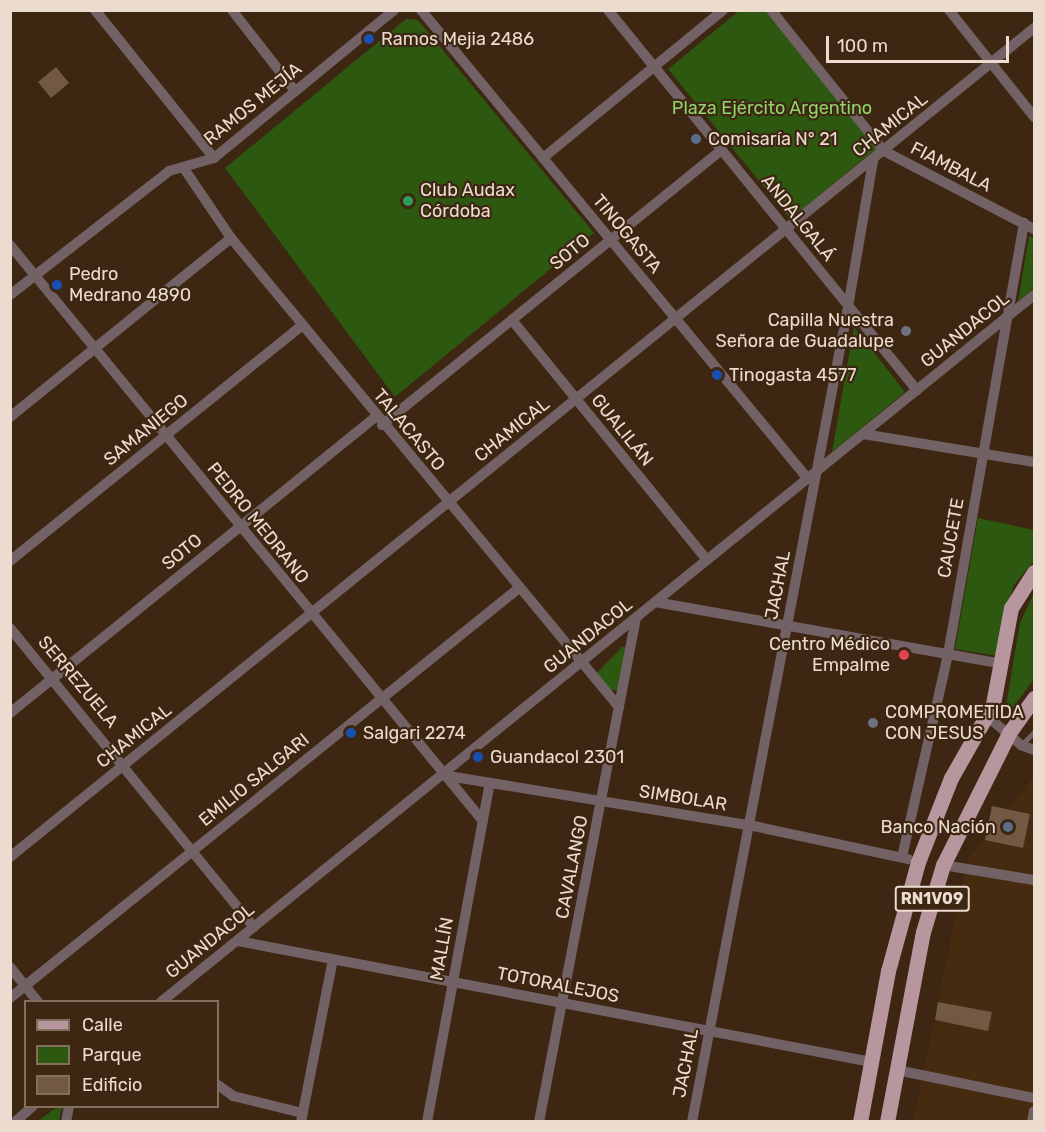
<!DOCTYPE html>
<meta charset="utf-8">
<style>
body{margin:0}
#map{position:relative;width:1045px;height:1132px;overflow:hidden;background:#3d2612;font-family:Rubik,sans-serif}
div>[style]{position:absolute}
.built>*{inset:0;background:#462b10}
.green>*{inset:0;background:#2d5810}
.building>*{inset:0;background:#725943}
.lane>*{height:5px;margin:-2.5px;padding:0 2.5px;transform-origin:2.5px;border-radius:2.5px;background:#726265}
.street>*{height:10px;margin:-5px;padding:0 5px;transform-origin:5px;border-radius:5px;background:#726265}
.primary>*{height:15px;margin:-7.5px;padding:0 7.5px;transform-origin:7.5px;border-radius:7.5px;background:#b7969d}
.dots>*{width:16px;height:16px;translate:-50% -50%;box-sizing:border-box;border:3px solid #3d2612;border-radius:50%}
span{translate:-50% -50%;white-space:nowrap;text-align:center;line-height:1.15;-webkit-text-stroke:4.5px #3d2612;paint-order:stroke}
.shield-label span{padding:2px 4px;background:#3d2612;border:2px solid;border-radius:4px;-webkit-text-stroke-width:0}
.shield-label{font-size:16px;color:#ebdccf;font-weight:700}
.poi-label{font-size:18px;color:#ebdccf}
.left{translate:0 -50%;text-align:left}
.right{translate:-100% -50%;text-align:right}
.street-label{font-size:18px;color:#ebdccf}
.park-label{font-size:18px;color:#90d46b}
.frame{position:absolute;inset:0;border:12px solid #ebdccf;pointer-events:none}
.legend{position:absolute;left:24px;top:1000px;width:195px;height:108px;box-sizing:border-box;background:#3d2612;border:2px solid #836f5e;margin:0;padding:8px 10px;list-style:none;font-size:18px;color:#ebdccf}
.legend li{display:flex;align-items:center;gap:12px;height:30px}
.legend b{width:30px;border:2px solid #836f5e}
.scale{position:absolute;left:826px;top:36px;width:183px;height:27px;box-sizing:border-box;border:3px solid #ebdccf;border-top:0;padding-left:8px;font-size:18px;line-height:21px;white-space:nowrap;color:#ebdccf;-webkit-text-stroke:4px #3d2612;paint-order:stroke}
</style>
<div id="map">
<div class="built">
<i style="clip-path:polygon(1034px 776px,1034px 1121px,913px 1122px,967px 861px)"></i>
</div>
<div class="green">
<i style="clip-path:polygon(739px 11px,765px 11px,877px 148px,790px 219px,668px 69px)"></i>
<i style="clip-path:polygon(406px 19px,418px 20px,594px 233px,395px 397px,225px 168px)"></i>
<i style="clip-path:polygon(1029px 236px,1034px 238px,1034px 288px,1018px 302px)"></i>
<i style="clip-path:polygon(854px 327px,905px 392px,832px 452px)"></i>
<i style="clip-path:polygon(978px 518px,1034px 530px,1034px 561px,1014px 585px,1003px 618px,998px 656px,955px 649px)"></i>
<i style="clip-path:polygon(1034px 593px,1034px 679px,1012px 709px,1006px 705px,1020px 623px)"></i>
<i style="clip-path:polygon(622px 647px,626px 647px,618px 690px,611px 690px,597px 673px)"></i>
<i style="clip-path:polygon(57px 1107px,62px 1107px,59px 1121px,38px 1121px)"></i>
</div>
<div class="building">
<i style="clip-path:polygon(56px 67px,69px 83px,51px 98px,38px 82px)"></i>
<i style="clip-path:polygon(992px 806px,1030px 814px,1023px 848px,985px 840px)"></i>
<i style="clip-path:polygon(938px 1002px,992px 1012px,988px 1031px,935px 1020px)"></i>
</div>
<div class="lane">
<i style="left:1021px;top:745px;width:18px;rotate:-45deg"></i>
</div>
<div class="street">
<i style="left:95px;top:10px;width:190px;rotate:51.2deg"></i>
<i style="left:232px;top:10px;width:103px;rotate:52.1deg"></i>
<i style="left:421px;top:10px;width:608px;rotate:50.47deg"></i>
<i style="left:608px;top:10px;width:490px;rotate:50.9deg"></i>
<i style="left:771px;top:10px;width:181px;rotate:51.3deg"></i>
<i style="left:884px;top:151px;width:169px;rotate:27.5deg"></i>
<i style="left:949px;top:10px;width:137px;rotate:51.5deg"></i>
<i style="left:543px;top:158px;width:233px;rotate:-39.4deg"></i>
<i style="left:183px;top:167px;width:86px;rotate:55.9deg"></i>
<i style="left:231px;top:238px;width:609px;rotate:50.4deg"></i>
<i style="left:10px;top:245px;width:745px;rotate:50.61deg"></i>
<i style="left:10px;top:295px;width:202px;rotate:-37.9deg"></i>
<i style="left:169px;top:171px;width:47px;rotate:-16.1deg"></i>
<i style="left:214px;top:158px;width:233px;rotate:-39.4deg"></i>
<i style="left:512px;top:320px;width:309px;rotate:50.9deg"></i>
<i style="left:10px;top:417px;width:284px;rotate:-39deg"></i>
<i style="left:382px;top:425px;width:437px;rotate:-39deg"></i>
<i style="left:863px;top:434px;width:173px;rotate:9.3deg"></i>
<i style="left:10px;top:561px;width:375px;rotate:-38.9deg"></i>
<i style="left:655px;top:602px;width:353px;rotate:10.1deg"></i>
<i style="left:10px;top:628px;width:386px;rotate:50.8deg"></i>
<i style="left:10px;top:713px;width:470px;rotate:-39deg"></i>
<i style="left:987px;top:716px;width:45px;rotate:40.5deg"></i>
<i style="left:1021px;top:745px;width:14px;rotate:21deg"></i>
<i style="left:442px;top:775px;width:311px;rotate:9.3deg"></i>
<i style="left:749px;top:825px;width:163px;rotate:12.1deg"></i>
<i style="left:10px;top:857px;width:1318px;rotate:-38.99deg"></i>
<i style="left:902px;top:857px;width:208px;rotate:-77.2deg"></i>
<i style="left:948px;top:654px;width:438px;rotate:-80deg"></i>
<i style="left:943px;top:865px;width:92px;rotate:9.4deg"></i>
<i style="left:238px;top:941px;width:645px;rotate:10.81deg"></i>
<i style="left:10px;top:967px;width:45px;rotate:51.3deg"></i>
<i style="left:10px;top:998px;width:654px;rotate:-38.85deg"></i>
<i style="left:161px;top:1002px;width:1123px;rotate:-39deg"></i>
<i style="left:897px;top:1070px;width:140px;rotate:11.6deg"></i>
<i style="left:218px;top:1085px;width:19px;rotate:36deg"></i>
<i style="left:233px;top:1096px;width:72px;rotate:13.7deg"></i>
<i style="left:15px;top:1122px;width:24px;rotate:-42deg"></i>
<i style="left:66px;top:1122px;width:16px;rotate:-79deg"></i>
<i style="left:301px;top:1122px;width:166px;rotate:-78.9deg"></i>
<i style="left:427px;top:1122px;width:345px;rotate:-79.5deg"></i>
<i style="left:539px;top:1122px;width:513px;rotate:-79.11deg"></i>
<i style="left:692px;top:1122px;width:830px;rotate:-79.16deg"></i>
<i style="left:848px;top:307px;width:148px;rotate:-80.3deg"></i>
<i style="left:1032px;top:1122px;width:11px;rotate:-80deg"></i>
</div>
<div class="primary">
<i style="left:860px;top:1122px;width:154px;rotate:-79.5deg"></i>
<i style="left:888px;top:971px;width:113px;rotate:-74.6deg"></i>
<i style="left:918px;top:862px;width:90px;rotate:-68.6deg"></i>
<i style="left:951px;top:778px;width:85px;rotate:-60.4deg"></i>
<i style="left:993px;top:704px;width:98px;rotate:-79.4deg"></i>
<i style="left:1011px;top:608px;width:43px;rotate:-57.4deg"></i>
<i style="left:887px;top:1122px;width:193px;rotate:-79.3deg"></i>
<i style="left:923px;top:932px;width:70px;rotate:-73.4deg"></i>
<i style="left:943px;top:865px;width:148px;rotate:-63.4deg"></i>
<i style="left:1009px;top:733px;width:43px;rotate:-54.5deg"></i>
</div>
<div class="dots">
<i style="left:369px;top:39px;background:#1a4fb4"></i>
<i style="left:696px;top:139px;background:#5c6f8a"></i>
<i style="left:408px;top:201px;background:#2e9e5b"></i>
<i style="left:57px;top:285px;background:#1a4fb4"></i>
<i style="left:906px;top:331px;background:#6b7280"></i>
<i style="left:717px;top:375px;background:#1a4fb4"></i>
<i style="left:904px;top:655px;background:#e0444e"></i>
<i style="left:873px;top:723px;background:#6b7280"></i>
<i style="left:351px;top:733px;background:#1a4fb4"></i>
<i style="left:478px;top:757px;background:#1a4fb4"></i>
<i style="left:1008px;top:827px;background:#5c6f8a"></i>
</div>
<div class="shield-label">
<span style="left:932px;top:899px">RN1V09</span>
</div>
<div class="poi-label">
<span class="left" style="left:381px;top:39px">Ramos Mejia 2486</span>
<span class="left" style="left:708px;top:139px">Comisaría N° 21</span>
<span class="left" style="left:420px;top:201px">Club Audax<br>Córdoba</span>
<span class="left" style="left:69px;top:285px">Pedro<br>Medrano 4890</span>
<span class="right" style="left:894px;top:331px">Capilla Nuestra<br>Señora de Guadalupe</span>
<span class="left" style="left:729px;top:375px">Tinogasta 4577</span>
<span class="right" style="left:890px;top:655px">Centro Médico<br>Empalme</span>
<span class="left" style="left:885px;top:723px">COMPROMETIDA<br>CON JESUS</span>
<span class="left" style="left:363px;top:733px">Salgari 2274</span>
<span class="left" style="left:490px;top:757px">Guandacol 2301</span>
<span class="right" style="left:996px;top:827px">Banco Nación</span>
</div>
<div class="street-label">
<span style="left:253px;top:104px;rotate:-39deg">RAMOS MEJÍA</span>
<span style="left:890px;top:125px;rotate:-39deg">CHAMICAL</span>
<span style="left:951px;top:167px;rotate:27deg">FIAMBALA</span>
<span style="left:798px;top:218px;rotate:51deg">ANDALGALÁ</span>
<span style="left:627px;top:234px;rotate:50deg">TINOGASTA</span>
<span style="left:570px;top:252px;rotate:-39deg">SOTO</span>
<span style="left:965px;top:330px;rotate:-39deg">GUANDACOL</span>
<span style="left:146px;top:430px;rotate:-39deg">SAMANIEGO</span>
<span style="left:409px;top:430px;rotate:50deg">TALACASTO</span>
<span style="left:512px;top:430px;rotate:-39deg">CHAMICAL</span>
<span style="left:622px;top:430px;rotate:51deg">GUALILÁN</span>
<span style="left:258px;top:523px;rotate:51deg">PEDRO MEDRANO</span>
<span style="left:951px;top:538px;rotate:-80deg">CAUCETE</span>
<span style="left:182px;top:552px;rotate:-39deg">SOTO</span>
<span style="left:778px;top:585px;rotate:-79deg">JACHAL</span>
<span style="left:588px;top:636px;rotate:-39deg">GUANDACOL</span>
<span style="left:78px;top:682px;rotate:50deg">SERREZUELA</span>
<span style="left:134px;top:736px;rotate:-39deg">CHAMICAL</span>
<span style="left:254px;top:780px;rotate:-39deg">EMILIO SALGARI</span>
<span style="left:683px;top:798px;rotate:9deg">SIMBOLAR</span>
<span style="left:572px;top:867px;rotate:-79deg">CAVALANGO</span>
<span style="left:210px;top:941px;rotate:-39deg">GUANDACOL</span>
<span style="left:442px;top:949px;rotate:-80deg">MALLÍN</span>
<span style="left:558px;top:985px;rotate:11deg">TOTORALEJOS</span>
<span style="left:686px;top:1063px;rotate:-79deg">JACHAL</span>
</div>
<div class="park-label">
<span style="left:772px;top:108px">Plaza Ejército Argentino</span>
</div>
<div class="frame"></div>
<ul class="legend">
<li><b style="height:8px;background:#b7969d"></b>Calle</li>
<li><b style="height:16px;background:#2d5810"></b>Parque</li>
<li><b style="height:16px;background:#725943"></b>Edificio</li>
</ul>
<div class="scale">100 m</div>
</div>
